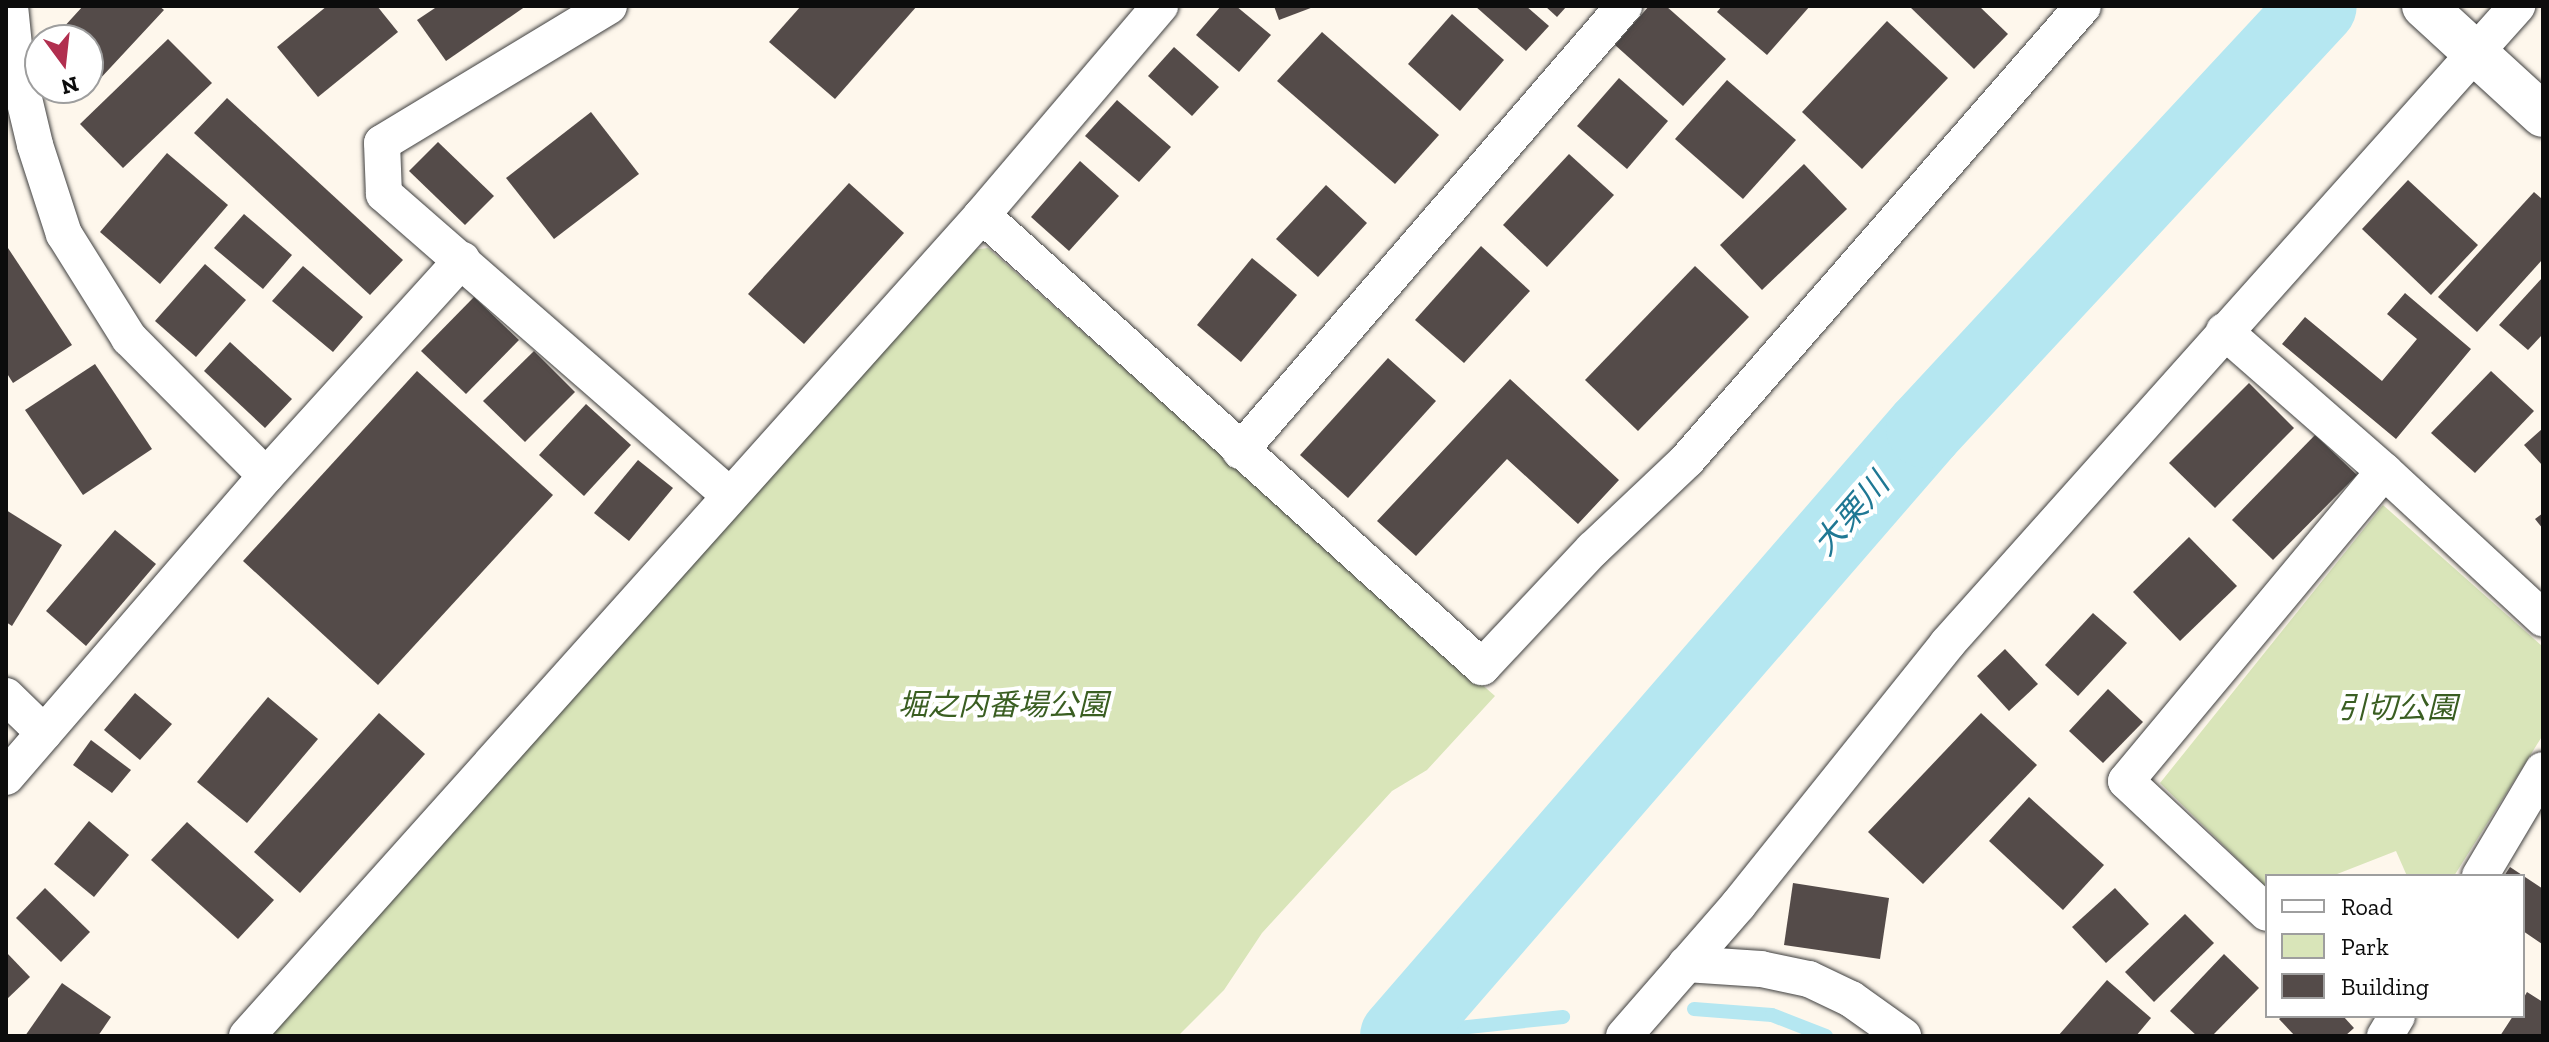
<!DOCTYPE html>
<meta charset="utf-8">
<style>
body{margin:0}
#map{position:relative;width:2549px;height:1042px;overflow:hidden;background:#fef7ec;font-family:"Zilla Slab","Noto Sans JP",serif}
div>[style]{position:absolute}
.green>*{inset:0;background:#d9e5b9}
.stream>*{height:14px;margin:-7px;padding:0 7px;transform-origin:7px;border-radius:7px;background:#b5e7f1}
.river>*{height:78px;margin:-39px;padding:0 39px;transform-origin:39px;border-radius:39px;background:#b5e7f1}
.building>*{inset:0;background:#544b49}
.roads{filter:drop-shadow(0 0 2px #3f3f3f) drop-shadow(0 0 2px #3f3f3f)}
.minor>*{height:36px;margin:-18px;padding:0 18px;transform-origin:18px;border-radius:18px;background:#fff}
.tertiary>*{height:44px;margin:-22px;padding:0 22px;transform-origin:22px;border-radius:22px;background:#fff}
span{translate:-50% -50%;white-space:nowrap;text-align:center;line-height:1.15;-webkit-text-stroke:8px #fff;paint-order:stroke}
.park-label{font-size:30px;color:#3a5e22;font-style:italic}
.water-label{font-size:32px;color:#1f7894;font-style:italic}
.frame{position:absolute;inset:0;border:8px solid #0c0c0c;pointer-events:none}
.legend{position:absolute;left:2265px;top:874px;width:260px;height:144px;box-sizing:border-box;background:#fff;border:2px solid #9e9e9e;margin:0;padding:10px 14px;list-style:none;font-size:24px;color:#0c0c0c}
.legend li{display:flex;align-items:center;gap:16px;height:40px}
.legend b{width:40px;border:2px solid #9e9e9e}
.north{position:absolute;left:24px;top:24px;width:80px;height:80px;box-sizing:border-box;background:#fff;border:2px solid #9e9e9e;border-radius:50%;rotate:165deg;font-size:22px;font-weight:700;line-height:32px;text-align:center;color:#0c0c0c}
.north::after{content:'';display:block;margin:auto;width:28px;height:36px;background:#b12f4f;clip-path:polygon(50% 0,100% 100%,50% 72%,0 100%)}
</style>
<div id="map">
<div class="green">
<i style="clip-path:polygon(988px 248px,1495px 696px,1427px 770px,1392px 791px,1262px 933px,1224px 990px,1178px 1036px,270px 1036px,963px 251px)"></i>
<i style="clip-path:polygon(2383px 505px,2543px 647px,2543px 735px,2454px 876px,2407px 876px,2396px 851px,2332px 876px,2267px 876px,2267px 888px,2160px 783px)"></i>
</div>
<div class="stream">
<i style="left:1694px;top:1009px;width:78px;rotate:4.4deg"></i>
<i style="left:1772px;top:1015px;width:58px;rotate:21.3deg"></i>
<i style="left:1401px;top:1034px;width:163px;rotate:-6deg"></i>
</div>
<div class="river">
<i style="left:1399px;top:1036px;width:803px;rotate:-49.09deg"></i>
<i style="left:1925px;top:429px;width:577px;rotate:-47.11deg"></i>
</div>
<div class="building">
<i style="clip-path:polygon(83px 6px,159px 6px,164px 10px,98px 81px,88px 72px,88px 40px,52px 40px)"></i>
<i style="clip-path:polygon(327px 6px,377px 6px,398px 32px,318px 97px,277px 47px)"></i>
<i style="clip-path:polygon(438px 6px,526px 6px,446px 61px,417px 20px)"></i>
<i style="clip-path:polygon(801px 6px,917px 6px,835px 99px,769px 42px)"></i>
<i style="clip-path:polygon(1221px 6px,1236px 6px,1271px 35px,1239px 72px,1196px 35px)"></i>
<i style="clip-path:polygon(1274px 6px,1316px 6px,1279px 20px)"></i>
<i style="clip-path:polygon(1475px 6px,1526px 6px,1549px 26px,1526px 51px)"></i>
<i style="clip-path:polygon(1545px 6px,1567px 6px,1557px 17px)"></i>
<i style="clip-path:polygon(1649px 6px,1666px 6px,1726px 59px,1683px 106px,1615px 45px)"></i>
<i style="clip-path:polygon(1722px 6px,1810px 6px,1767px 55px,1717px 12px)"></i>
<i style="clip-path:polygon(1909px 6px,1979px 6px,2008px 34px,1974px 69px)"></i>
<i style="clip-path:polygon(1452px 14px,1504px 60px,1460px 111px,1408px 64px)"></i>
<i style="clip-path:polygon(1887px 21px,1948px 78px,1862px 169px,1802px 112px)"></i>
<i style="clip-path:polygon(1322px 32px,1439px 135px,1395px 184px,1277px 81px)"></i>
<i style="clip-path:polygon(168px 39px,212px 83px,123px 168px,80px 124px)"></i>
<i style="clip-path:polygon(1174px 47px,1219px 87px,1192px 116px,1148px 76px)"></i>
<i style="clip-path:polygon(1619px 78px,1668px 121px,1627px 169px,1577px 126px)"></i>
<i style="clip-path:polygon(1727px 80px,1796px 140px,1743px 199px,1675px 139px)"></i>
<i style="clip-path:polygon(227px 98px,403px 260px,370px 295px,194px 133px)"></i>
<i style="clip-path:polygon(1117px 100px,1171px 147px,1139px 182px,1085px 136px)"></i>
<i style="clip-path:polygon(591px 112px,639px 174px,554px 239px,506px 178px)"></i>
<i style="clip-path:polygon(438px 142px,494px 196px,465px 225px,409px 171px)"></i>
<i style="clip-path:polygon(167px 153px,228px 205px,160px 284px,100px 232px)"></i>
<i style="clip-path:polygon(1569px 154px,1614px 195px,1547px 267px,1503px 225px)"></i>
<i style="clip-path:polygon(1080px 161px,1119px 196px,1069px 251px,1031px 217px)"></i>
<i style="clip-path:polygon(1804px 164px,1847px 209px,1762px 290px,1720px 245px)"></i>
<i style="clip-path:polygon(2408px 180px,2478px 245px,2431px 295px,2362px 229px)"></i>
<i style="clip-path:polygon(849px 183px,904px 233px,804px 344px,748px 294px)"></i>
<i style="clip-path:polygon(1326px 185px,1367px 223px,1318px 277px,1276px 239px)"></i>
<i style="clip-path:polygon(2534px 192px,2543px 200px,2543px 259px,2477px 332px,2438px 297px)"></i>
<i style="clip-path:polygon(244px 214px,292px 255px,263px 289px,214px 248px)"></i>
<i style="clip-path:polygon(6px 245px,72px 345px,13px 383px,6px 372px)"></i>
<i style="clip-path:polygon(1481px 246px,1530px 291px,1464px 363px,1415px 320px)"></i>
<i style="clip-path:polygon(1252px 258px,1297px 295px,1241px 362px,1197px 325px)"></i>
<i style="clip-path:polygon(205px 264px,246px 300px,196px 357px,155px 321px)"></i>
<i style="clip-path:polygon(303px 266px,363px 317px,333px 352px,272px 301px)"></i>
<i style="clip-path:polygon(1695px 266px,1749px 317px,1638px 431px,1585px 380px)"></i>
<i style="clip-path:polygon(2543px 277px,2543px 334px,2528px 350px,2499px 325px)"></i>
<i style="clip-path:polygon(2405px 293px,2471px 349px,2396px 439px,2282px 344px,2305px 317px,2382px 381px,2417px 339px,2387px 314px)"></i>
<i style="clip-path:polygon(474px 297px,519px 340px,466px 394px,421px 351px)"></i>
<i style="clip-path:polygon(230px 342px,292px 399px,265px 428px,204px 371px)"></i>
<i style="clip-path:polygon(534px 351px,575px 392px,525px 442px,483px 401px)"></i>
<i style="clip-path:polygon(1388px 358px,1436px 401px,1348px 498px,1300px 455px)"></i>
<i style="clip-path:polygon(95px 364px,152px 449px,83px 495px,25px 410px)"></i>
<i style="clip-path:polygon(417px 371px,553px 495px,378px 685px,243px 561px)"></i>
<i style="clip-path:polygon(2491px 371px,2534px 411px,2475px 473px,2431px 433px)"></i>
<i style="clip-path:polygon(1510px 379px,1619px 480px,1578px 524px,1507px 459px,1416px 556px,1377px 521px)"></i>
<i style="clip-path:polygon(2249px 383px,2294px 428px,2215px 508px,2169px 463px)"></i>
<i style="clip-path:polygon(586px 404px,631px 445px,584px 496px,539px 455px)"></i>
<i style="clip-path:polygon(2543px 428px,2543px 466px,2524px 445px)"></i>
<i style="clip-path:polygon(2315px 435px,2357px 475px,2273px 560px,2232px 520px)"></i>
<i style="clip-path:polygon(638px 460px,673px 488px,629px 541px,594px 513px)"></i>
<i style="clip-path:polygon(6px 510px,62px 545px,12px 626px,6px 622px)"></i>
<i style="clip-path:polygon(2543px 513px,2543px 529px,2535px 519px)"></i>
<i style="clip-path:polygon(115px 530px,156px 564px,86px 646px,46px 611px)"></i>
<i style="clip-path:polygon(2189px 537px,2237px 586px,2180px 641px,2133px 592px)"></i>
<i style="clip-path:polygon(2093px 613px,2127px 643px,2078px 696px,2045px 665px)"></i>
<i style="clip-path:polygon(2005px 649px,2038px 684px,2009px 711px,1977px 676px)"></i>
<i style="clip-path:polygon(2108px 689px,2143px 722px,2103px 763px,2069px 731px)"></i>
<i style="clip-path:polygon(135px 693px,172px 724px,140px 760px,104px 730px)"></i>
<i style="clip-path:polygon(268px 697px,318px 739px,247px 823px,197px 782px)"></i>
<i style="clip-path:polygon(379px 713px,425px 754px,300px 893px,254px 852px)"></i>
<i style="clip-path:polygon(1981px 713px,2037px 765px,1923px 884px,1868px 832px)"></i>
<i style="clip-path:polygon(91px 740px,131px 770px,112px 793px,73px 765px)"></i>
<i style="clip-path:polygon(2029px 797px,2104px 865px,2063px 910px,1989px 841px)"></i>
<i style="clip-path:polygon(89px 821px,129px 855px,94px 897px,54px 864px)"></i>
<i style="clip-path:polygon(187px 822px,274px 900px,238px 939px,151px 860px)"></i>
<i style="clip-path:polygon(2510px 867px,2543px 889px,2542px 944px,2523px 931px,2523px 876px,2504px 876px)"></i>
<i style="clip-path:polygon(1793px 883px,1889px 898px,1880px 959px,1784px 945px)"></i>
<i style="clip-path:polygon(45px 888px,90px 932px,61px 962px,16px 918px)"></i>
<i style="clip-path:polygon(2115px 888px,2149px 924px,2106px 963px,2072px 927px)"></i>
<i style="clip-path:polygon(2185px 914px,2214px 943px,2154px 1002px,2125px 972px)"></i>
<i style="clip-path:polygon(6px 952px,30px 977px,6px 1000px)"></i>
<i style="clip-path:polygon(2224px 954px,2259px 988px,2212px 1036px,2197px 1036px,2170px 1011px)"></i>
<i style="clip-path:polygon(2107px 980px,2151px 1018px,2136px 1036px,2058px 1036px)"></i>
<i style="clip-path:polygon(62px 983px,111px 1017px,98px 1036px,25px 1036px)"></i>
<i style="clip-path:polygon(2527px 992px,2543px 1002px,2543px 1036px,2500px 1036px,2513px 1016px,2523px 1016px,2523px 999px)"></i>
<i style="clip-path:polygon(2283px 1016px,2343px 1016px,2354px 1028px,2345px 1036px,2295px 1036px,2279px 1019px)"></i>
</div>
<div class="roads">
<div class="minor">
<i style="left:10px;top:6px;width:59px;rotate:84.2deg"></i>
<i style="left:16px;top:65px;width:82px;rotate:76.6deg"></i>
<i style="left:35px;top:145px;width:94px;rotate:72deg"></i>
<i style="left:64px;top:234px;width:123px;rotate:58deg"></i>
<i style="left:129px;top:338px;width:194px;rotate:45.2deg"></i>
<i style="left:609px;top:6px;width:265px;rotate:148.9deg"></i>
<i style="left:382px;top:143px;width:51px;rotate:87.8deg"></i>
<i style="left:384px;top:194px;width:458px;rotate:41.1deg"></i>
<i style="left:982px;top:215px;width:275px;rotate:-49.6deg"></i>
<i style="left:2224px;top:331px;width:213px;rotate:41.2deg"></i>
<i style="left:2384px;top:471px;width:217px;rotate:42.8deg"></i>
<i style="left:1240px;top:451px;width:588px;rotate:-49.21deg"></i>
<i style="left:6px;top:696px;width:53px;rotate:44.2deg"></i>
<i style="left:6px;top:777px;width:398px;rotate:-49.2deg"></i>
<i style="left:266px;top:476px;width:292px;rotate:-47.8deg"></i>
<i style="left:2480px;top:876px;width:123px;rotate:-59.3deg"></i>
<i style="left:2267px;top:913px;width:193px;rotate:-136.9deg"></i>
<i style="left:2126px;top:781px;width:403px;rotate:-50.2deg"></i>
<i style="left:1686px;top:964px;width:75px;rotate:3.8deg"></i>
<i style="left:1761px;top:969px;width:49px;rotate:11.8deg"></i>
<i style="left:1809px;top:979px;width:47px;rotate:25.5deg"></i>
<i style="left:1851px;top:999px;width:64px;rotate:35.4deg"></i>
<i style="left:247px;top:1036px;width:1102px;rotate:-48.16deg"></i>
<i style="left:982px;top:215px;width:674px;rotate:42.11deg"></i>
<i style="left:1482px;top:667px;width:162px;rotate:-46.8deg"></i>
<i style="left:1593px;top:549px;width:129px;rotate:-43.4deg"></i>
<i style="left:1687px;top:460px;width:602px;rotate:-48.9deg"></i>
<i style="left:1624px;top:1036px;width:175px;rotate:-48.9deg"></i>
<i style="left:1739px;top:904px;width:333px;rotate:-51.3deg"></i>
<i style="left:1947px;top:644px;width:856px;rotate:-48.22deg"></i>
<i style="left:2385px;top:1036px;width:23px;rotate:-59deg"></i>
</div>
<div class="tertiary">
<i style="left:2424px;top:6px;width:161px;rotate:42.5deg"></i>
</div>
</div>
<div class="park-label">
<span style="left:1003px;top:705px">堀之内番場公園</span>
<span style="left:2397px;top:708px">引切公園</span>
</div>
<div class="water-label">
<span style="left:1851px;top:514px;rotate:-49deg">大栗川</span>
</div>
<div class="frame"></div>
<ul class="legend">
<li><b style="height:10px;background:#fff"></b>Road</li>
<li><b style="height:22px;background:#d9e5b9"></b>Park</li>
<li><b style="height:22px;background:#544b49"></b>Building</li>
</ul>
<div class="north">N</div>
</div>
